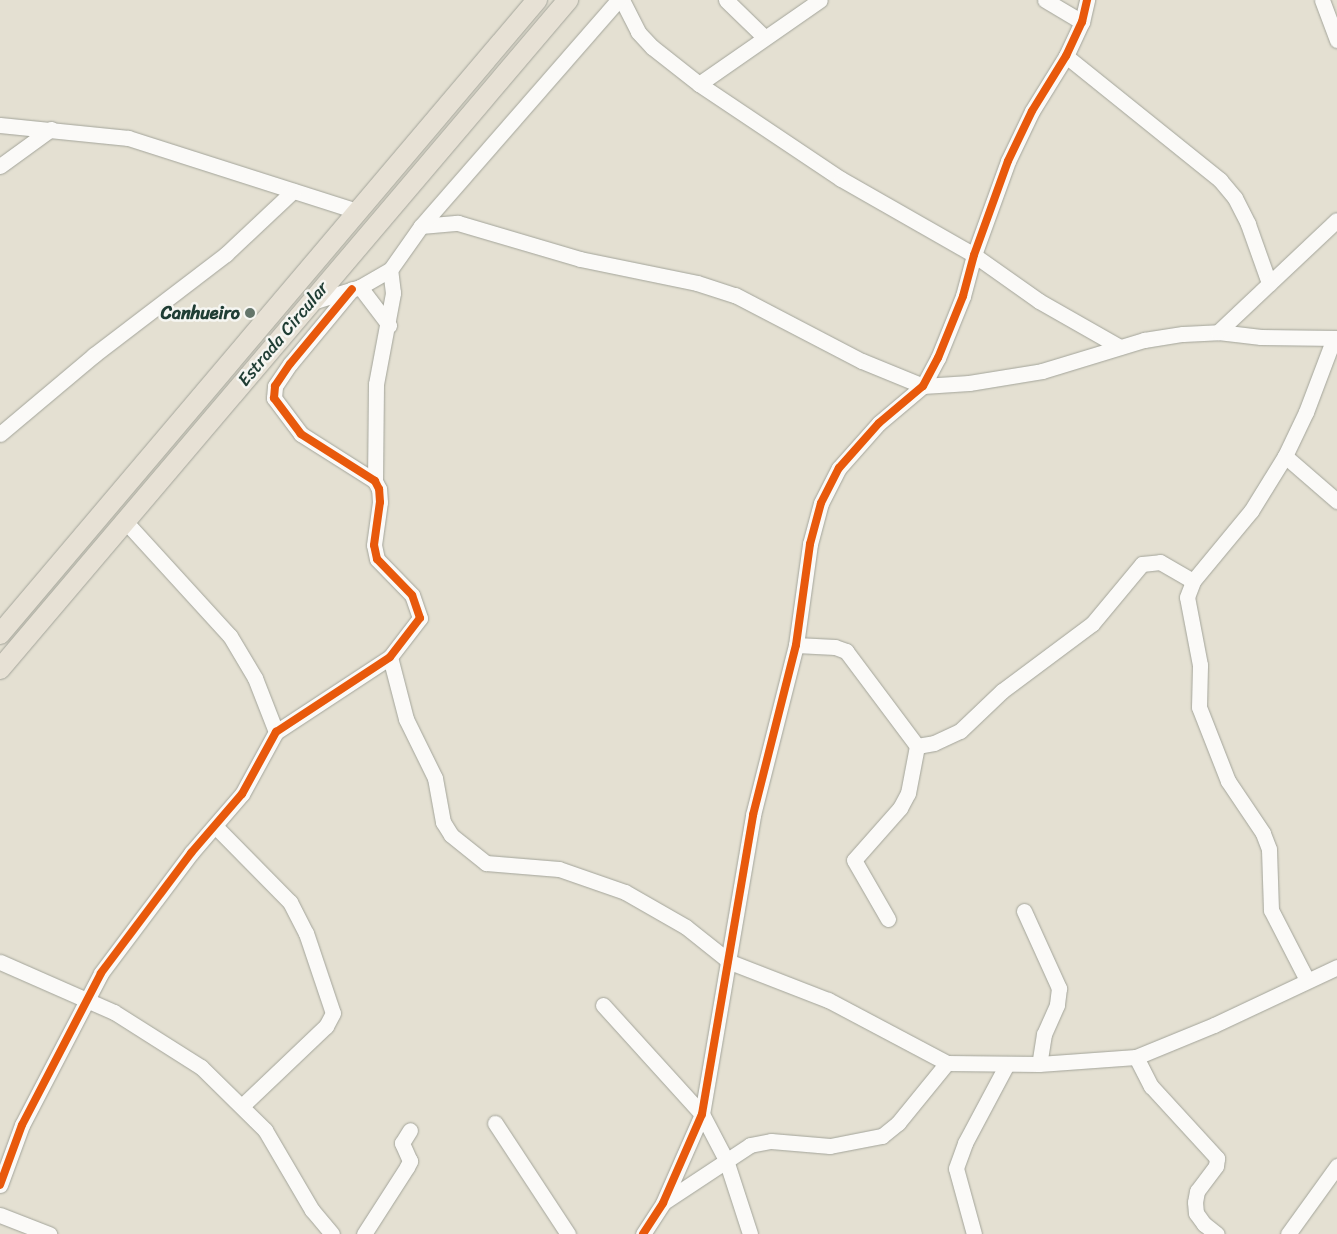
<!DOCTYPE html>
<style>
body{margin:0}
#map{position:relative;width:1337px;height:1234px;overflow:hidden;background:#e4e0d2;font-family:Sriracha,sans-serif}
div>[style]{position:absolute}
.roads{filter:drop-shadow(0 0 1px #a3a49a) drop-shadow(0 0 1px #a3a49a)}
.minor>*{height:15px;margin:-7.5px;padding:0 7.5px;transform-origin:7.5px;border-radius:7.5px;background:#fbfaf8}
.major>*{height:20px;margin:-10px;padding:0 10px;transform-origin:10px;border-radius:10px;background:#e7e1d5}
.cycleway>*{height:8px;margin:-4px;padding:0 4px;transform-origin:4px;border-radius:4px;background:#e8590c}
.dots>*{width:14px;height:14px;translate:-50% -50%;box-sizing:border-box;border:2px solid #f6f6f2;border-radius:50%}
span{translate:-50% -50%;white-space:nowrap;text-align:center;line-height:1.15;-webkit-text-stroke:5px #f6f6f2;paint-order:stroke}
.poi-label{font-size:18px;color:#1f3d34;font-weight:700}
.right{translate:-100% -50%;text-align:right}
.street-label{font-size:18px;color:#1f3d34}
</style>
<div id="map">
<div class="roads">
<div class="minor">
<i style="left:622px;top:0;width:36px;rotate:63deg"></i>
<i style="left:638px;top:32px;width:21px;rotate:47deg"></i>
<i style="left:652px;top:47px;width:60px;rotate:38.2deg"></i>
<i style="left:699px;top:84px;width:171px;rotate:33.8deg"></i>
<i style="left:841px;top:179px;width:153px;rotate:29.7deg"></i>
<i style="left:974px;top:255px;width:80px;rotate:35.3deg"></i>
<i style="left:1039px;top:301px;width:93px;rotate:29.6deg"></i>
<i style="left:726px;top:0;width:53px;rotate:44.2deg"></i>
<i style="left:1045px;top:0;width:43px;rotate:30.7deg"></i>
<i style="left:1322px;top:0;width:43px;rotate:69.4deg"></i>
<i style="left:1066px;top:56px;width:198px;rotate:38.8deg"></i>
<i style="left:1220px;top:180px;width:23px;rotate:50deg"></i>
<i style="left:1235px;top:198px;width:29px;rotate:63deg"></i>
<i style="left:1248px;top:224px;width:63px;rotate:70.4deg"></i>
<i style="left:699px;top:84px;width:147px;rotate:-34.8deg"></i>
<i style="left:0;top:125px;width:129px;rotate:5.8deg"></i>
<i style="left:128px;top:138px;width:240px;rotate:17.7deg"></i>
<i style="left:0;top:166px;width:63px;rotate:-36deg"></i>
<i style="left:421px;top:226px;width:37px;rotate:-5deg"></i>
<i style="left:458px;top:223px;width:127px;rotate:16.4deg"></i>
<i style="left:580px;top:259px;width:119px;rotate:11.6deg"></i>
<i style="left:697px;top:283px;width:40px;rotate:18deg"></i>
<i style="left:735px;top:295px;width:143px;rotate:27.5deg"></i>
<i style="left:862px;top:361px;width:66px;rotate:22.3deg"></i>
<i style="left:923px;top:386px;width:46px;rotate:-3.7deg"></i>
<i style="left:969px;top:383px;width:74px;rotate:-9.3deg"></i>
<i style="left:1042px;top:371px;width:107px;rotate:-16.9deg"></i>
<i style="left:1144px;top:340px;width:39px;rotate:-9deg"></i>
<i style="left:1183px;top:334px;width:35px;rotate:-3deg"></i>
<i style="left:1218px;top:332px;width:43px;rotate:6.6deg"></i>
<i style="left:1261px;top:337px;width:76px;rotate:0.8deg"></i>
<i style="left:360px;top:287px;width:48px;rotate:52.7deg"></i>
<i style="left:312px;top:302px;width:50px;rotate:-17.4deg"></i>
<i style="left:360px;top:287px;width:34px;rotate:-30deg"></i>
<i style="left:390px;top:270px;width:54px;rotate:-54.8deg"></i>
<i style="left:421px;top:226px;width:300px;rotate:-48.9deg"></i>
<i style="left:1218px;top:332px;width:163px;rotate:-43.3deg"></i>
<i style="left:0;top:434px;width:123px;rotate:-40deg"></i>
<i style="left:94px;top:355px;width:166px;rotate:-37.4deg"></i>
<i style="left:226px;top:254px;width:92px;rotate:-43.2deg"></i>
<i style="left:1285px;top:456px;width:69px;rotate:40.9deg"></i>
<i style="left:375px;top:481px;width:97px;rotate:-89.4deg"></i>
<i style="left:376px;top:384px;width:93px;rotate:-79.4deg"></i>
<i style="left:393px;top:293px;width:23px;rotate:-97deg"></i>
<i style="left:124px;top:520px;width:157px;rotate:47.6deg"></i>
<i style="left:230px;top:636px;width:49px;rotate:59.2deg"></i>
<i style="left:255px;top:678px;width:58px;rotate:68.7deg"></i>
<i style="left:796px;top:645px;width:39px;rotate:3deg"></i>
<i style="left:835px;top:647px;width:12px;rotate:20deg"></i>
<i style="left:846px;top:651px;width:119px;rotate:53.2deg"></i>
<i style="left:917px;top:746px;width:48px;rotate:100.8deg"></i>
<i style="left:908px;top:793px;width:17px;rotate:118deg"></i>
<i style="left:900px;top:808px;width:69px;rotate:131.5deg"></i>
<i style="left:854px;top:860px;width:68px;rotate:60deg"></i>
<i style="left:390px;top:657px;width:64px;rotate:75.5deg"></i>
<i style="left:406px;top:719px;width:66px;rotate:63.8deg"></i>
<i style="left:435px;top:778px;width:45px;rotate:79.7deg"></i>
<i style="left:443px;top:822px;width:15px;rotate:58deg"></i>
<i style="left:451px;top:835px;width:45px;rotate:38.7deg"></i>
<i style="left:486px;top:863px;width:73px;rotate:4.7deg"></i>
<i style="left:559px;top:869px;width:70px;rotate:19.2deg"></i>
<i style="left:625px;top:892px;width:70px;rotate:29.8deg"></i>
<i style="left:686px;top:927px;width:56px;rotate:38.5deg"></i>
<i style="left:730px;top:962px;width:105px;rotate:21.2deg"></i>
<i style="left:828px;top:1000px;width:135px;rotate:27.9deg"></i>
<i style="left:917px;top:746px;width:17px;rotate:-10deg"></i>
<i style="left:934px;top:743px;width:29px;rotate:-25deg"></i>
<i style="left:960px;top:731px;width:58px;rotate:-43.6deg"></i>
<i style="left:1002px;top:691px;width:112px;rotate:-36.7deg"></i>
<i style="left:1092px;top:624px;width:78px;rotate:-50.2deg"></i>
<i style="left:1142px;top:564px;width:18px;rotate:-6deg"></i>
<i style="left:1160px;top:562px;width:38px;rotate:30deg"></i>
<i style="left:215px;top:826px;width:107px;rotate:45.4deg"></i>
<i style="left:290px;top:902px;width:35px;rotate:63deg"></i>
<i style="left:306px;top:933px;width:84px;rotate:71.4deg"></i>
<i style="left:333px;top:1013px;width:15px;rotate:118deg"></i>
<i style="left:326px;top:1026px;width:115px;rotate:136.4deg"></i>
<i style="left:1024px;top:911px;width:85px;rotate:65.6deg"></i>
<i style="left:1059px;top:988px;width:17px;rotate:97deg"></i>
<i style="left:1057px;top:1005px;width:32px;rotate:114deg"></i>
<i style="left:1044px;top:1034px;width:30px;rotate:99deg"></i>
<i style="left:0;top:962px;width:124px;rotate:23.7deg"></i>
<i style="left:114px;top:1012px;width:103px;rotate:32.3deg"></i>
<i style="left:201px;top:1067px;width:90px;rotate:44.5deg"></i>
<i style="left:265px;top:1130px;width:93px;rotate:59.6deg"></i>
<i style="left:312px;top:1210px;width:31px;rotate:50deg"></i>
<i style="left:1307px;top:980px;width:79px;rotate:-117.2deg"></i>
<i style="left:1271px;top:910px;width:61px;rotate:-91.9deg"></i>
<i style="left:1269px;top:849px;width:17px;rotate:-111deg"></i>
<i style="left:1263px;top:833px;width:63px;rotate:-123.9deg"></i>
<i style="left:1228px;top:781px;width:79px;rotate:-111.4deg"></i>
<i style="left:1199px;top:707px;width:42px;rotate:-88.6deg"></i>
<i style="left:1200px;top:665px;width:69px;rotate:-100.8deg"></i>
<i style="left:1187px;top:597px;width:17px;rotate:-69deg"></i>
<i style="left:1193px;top:581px;width:91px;rotate:-50.4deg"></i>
<i style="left:1251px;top:511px;width:65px;rotate:-58.3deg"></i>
<i style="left:1285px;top:456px;width:49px;rotate:-64.5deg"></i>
<i style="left:1306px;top:412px;width:79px;rotate:-69.3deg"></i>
<i style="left:603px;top:1005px;width:147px;rotate:47.8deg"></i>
<i style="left:702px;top:1114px;width:52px;rotate:62.4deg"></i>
<i style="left:726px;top:1160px;width:78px;rotate:72deg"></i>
<i style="left:1136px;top:1057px;width:33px;rotate:63deg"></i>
<i style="left:1151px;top:1086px;width:98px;rotate:47.5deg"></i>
<i style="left:1217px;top:1158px;width:8px;rotate:97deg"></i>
<i style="left:1216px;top:1166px;width:31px;rotate:127deg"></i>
<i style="left:1197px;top:1191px;width:11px;rotate:100deg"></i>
<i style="left:1195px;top:1202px;width:11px;rotate:85deg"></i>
<i style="left:1196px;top:1213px;width:14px;rotate:54deg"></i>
<i style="left:1204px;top:1224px;width:16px;rotate:38deg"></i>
<i style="left:495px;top:1123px;width:133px;rotate:56.7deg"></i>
<i style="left:0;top:1185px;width:64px;rotate:-69.9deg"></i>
<i style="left:22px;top:1125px;width:171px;rotate:-62.5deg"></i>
<i style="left:101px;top:973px;width:150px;rotate:-53.1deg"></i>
<i style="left:191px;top:853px;width:78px;rotate:-49.2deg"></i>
<i style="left:242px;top:794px;width:71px;rotate:-61.3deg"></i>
<i style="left:276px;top:732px;width:136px;rotate:-33.3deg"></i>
<i style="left:390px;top:657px;width:49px;rotate:-52.4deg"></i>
<i style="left:420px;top:618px;width:24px;rotate:-109deg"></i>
<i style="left:412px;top:595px;width:50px;rotate:-134.2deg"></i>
<i style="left:377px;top:559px;width:14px;rotate:-102deg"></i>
<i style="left:374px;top:545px;width:43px;rotate:-82.1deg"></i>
<i style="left:380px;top:502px;width:13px;rotate:-94deg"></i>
<i style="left:379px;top:489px;width:9px;rotate:-117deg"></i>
<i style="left:375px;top:481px;width:88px;rotate:-147.6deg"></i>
<i style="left:301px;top:434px;width:45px;rotate:-126.9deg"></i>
<i style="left:274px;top:398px;width:12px;rotate:-85deg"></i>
<i style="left:275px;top:386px;width:27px;rotate:-56deg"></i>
<i style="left:290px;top:364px;width:97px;rotate:-50.4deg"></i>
<i style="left:664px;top:1202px;width:103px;rotate:-33.5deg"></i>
<i style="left:750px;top:1145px;width:21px;rotate:-11deg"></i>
<i style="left:771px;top:1141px;width:59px;rotate:4.8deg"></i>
<i style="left:830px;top:1146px;width:53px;rotate:-10.9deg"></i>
<i style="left:882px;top:1136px;width:21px;rotate:-39deg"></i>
<i style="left:898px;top:1123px;width:77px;rotate:-50.8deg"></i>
<i style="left:947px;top:1063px;width:92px;rotate:0.6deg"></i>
<i style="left:1039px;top:1064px;width:97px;rotate:-4.1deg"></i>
<i style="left:1136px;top:1057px;width:84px;rotate:-22.3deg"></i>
<i style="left:1214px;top:1025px;width:136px;rotate:-25.2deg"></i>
<i style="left:0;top:1215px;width:53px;rotate:21.2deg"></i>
<i style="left:364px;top:1234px;width:80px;rotate:-57.3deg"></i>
<i style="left:407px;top:1167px;width:7px;rotate:-63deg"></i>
<i style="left:410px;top:1161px;width:20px;rotate:-114deg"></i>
<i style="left:402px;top:1143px;width:15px;rotate:-58deg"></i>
<i style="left:643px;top:1234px;width:37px;rotate:-57deg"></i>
<i style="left:663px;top:1203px;width:97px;rotate:-66.3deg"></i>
<i style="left:702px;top:1114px;width:303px;rotate:-80.3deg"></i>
<i style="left:753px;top:815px;width:175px;rotate:-75.8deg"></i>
<i style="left:796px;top:645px;width:102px;rotate:-82.1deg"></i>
<i style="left:810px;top:544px;width:42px;rotate:-75deg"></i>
<i style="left:821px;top:503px;width:39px;rotate:-63deg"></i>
<i style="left:839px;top:468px;width:60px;rotate:-48.4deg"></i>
<i style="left:879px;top:423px;width:57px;rotate:-40.1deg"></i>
<i style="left:923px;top:386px;width:32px;rotate:-62deg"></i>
<i style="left:938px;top:358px;width:67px;rotate:-68deg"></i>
<i style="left:963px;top:296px;width:42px;rotate:-75deg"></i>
<i style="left:974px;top:255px;width:100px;rotate:-70.1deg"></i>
<i style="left:1008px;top:161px;width:55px;rotate:-64.4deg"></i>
<i style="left:1032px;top:111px;width:65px;rotate:-58.3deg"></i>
<i style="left:1066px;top:56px;width:38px;rotate:-65deg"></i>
<i style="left:1082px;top:22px;width:23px;rotate:-77deg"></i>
<i style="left:974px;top:1234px;width:68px;rotate:-105.3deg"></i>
<i style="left:956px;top:1168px;width:27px;rotate:-70deg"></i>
<i style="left:965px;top:1143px;width:89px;rotate:-62deg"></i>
<i style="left:1288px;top:1234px;width:84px;rotate:-54.2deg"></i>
</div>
<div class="major">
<i style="left:0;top:634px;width:831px;rotate:-49.74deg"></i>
<i style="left:0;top:669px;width:878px;rotate:-49.67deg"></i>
</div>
</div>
<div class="cycleway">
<i style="left:0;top:1185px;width:64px;rotate:-69.9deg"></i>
<i style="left:22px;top:1125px;width:171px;rotate:-62.5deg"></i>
<i style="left:101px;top:973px;width:150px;rotate:-53.1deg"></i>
<i style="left:191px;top:853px;width:78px;rotate:-49.2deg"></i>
<i style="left:242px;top:794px;width:71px;rotate:-61.3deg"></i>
<i style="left:276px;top:732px;width:136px;rotate:-33.3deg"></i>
<i style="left:390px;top:657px;width:49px;rotate:-52.4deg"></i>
<i style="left:420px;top:618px;width:24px;rotate:-109deg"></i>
<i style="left:412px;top:595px;width:50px;rotate:-134.2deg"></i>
<i style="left:377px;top:559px;width:14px;rotate:-102deg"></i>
<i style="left:374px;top:545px;width:43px;rotate:-82.1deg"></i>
<i style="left:380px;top:502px;width:13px;rotate:-94deg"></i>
<i style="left:379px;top:489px;width:9px;rotate:-117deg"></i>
<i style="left:375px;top:481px;width:88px;rotate:-147.6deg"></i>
<i style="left:301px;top:434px;width:45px;rotate:-126.9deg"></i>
<i style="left:274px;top:398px;width:12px;rotate:-85deg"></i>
<i style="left:275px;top:386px;width:27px;rotate:-56deg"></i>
<i style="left:290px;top:364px;width:97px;rotate:-50.4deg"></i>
<i style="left:643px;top:1234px;width:37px;rotate:-57deg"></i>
<i style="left:663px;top:1203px;width:97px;rotate:-66.3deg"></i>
<i style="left:702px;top:1114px;width:303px;rotate:-80.3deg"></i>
<i style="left:753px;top:815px;width:175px;rotate:-75.8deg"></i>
<i style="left:796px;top:645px;width:102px;rotate:-82.1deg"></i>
<i style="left:810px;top:544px;width:42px;rotate:-75deg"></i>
<i style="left:821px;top:503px;width:39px;rotate:-63deg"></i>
<i style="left:839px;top:468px;width:60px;rotate:-48.4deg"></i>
<i style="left:879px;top:423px;width:57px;rotate:-40.1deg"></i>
<i style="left:923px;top:386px;width:32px;rotate:-62deg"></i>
<i style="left:938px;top:358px;width:67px;rotate:-68deg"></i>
<i style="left:963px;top:296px;width:42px;rotate:-75deg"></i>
<i style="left:974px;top:255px;width:100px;rotate:-70.1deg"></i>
<i style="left:1008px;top:161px;width:55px;rotate:-64.4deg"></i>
<i style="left:1032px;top:111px;width:65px;rotate:-58.3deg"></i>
<i style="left:1066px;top:56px;width:38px;rotate:-65deg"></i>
<i style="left:1082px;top:22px;width:23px;rotate:-77deg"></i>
</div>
<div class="dots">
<i style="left:250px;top:313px;background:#64766b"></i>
</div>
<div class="poi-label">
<span class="right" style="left:240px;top:313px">Canhueiro</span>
</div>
<div class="street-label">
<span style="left:283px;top:334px;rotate:-50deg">Estrada Circular</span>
</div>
</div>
